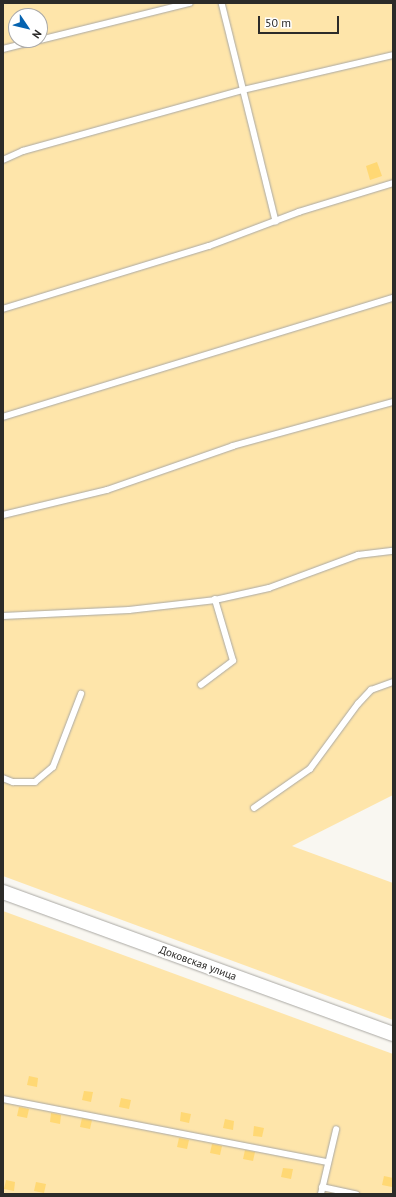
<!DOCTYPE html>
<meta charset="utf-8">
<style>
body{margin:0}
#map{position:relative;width:396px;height:1197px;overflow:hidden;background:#f9f7f1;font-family:"PT Sans",sans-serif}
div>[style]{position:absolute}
.green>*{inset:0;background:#fee5aa}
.building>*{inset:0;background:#ffd874}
.roads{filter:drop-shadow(0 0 1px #aaa8a3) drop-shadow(0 0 1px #aaa8a3)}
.service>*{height:5.5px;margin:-2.75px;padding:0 2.75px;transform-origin:2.75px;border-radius:2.75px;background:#fff}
.tertiary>*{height:14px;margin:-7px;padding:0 7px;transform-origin:7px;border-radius:7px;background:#fff}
span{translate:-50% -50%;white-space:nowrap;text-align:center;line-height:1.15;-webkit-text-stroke:3.5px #fff;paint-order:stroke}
.street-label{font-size:11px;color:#2c2b29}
.frame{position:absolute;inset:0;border:4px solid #2c2b29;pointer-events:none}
.north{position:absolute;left:8px;top:8px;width:40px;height:40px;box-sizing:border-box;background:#fff;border:1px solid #abaaa9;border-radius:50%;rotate:125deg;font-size:11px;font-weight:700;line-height:16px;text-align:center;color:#2c2b29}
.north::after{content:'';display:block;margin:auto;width:14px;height:18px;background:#0563b0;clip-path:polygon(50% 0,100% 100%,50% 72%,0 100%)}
.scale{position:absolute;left:258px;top:16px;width:81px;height:18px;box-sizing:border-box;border:2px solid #2c2b29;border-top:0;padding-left:5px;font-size:12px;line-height:14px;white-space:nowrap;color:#2c2b29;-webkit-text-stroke:3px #fff;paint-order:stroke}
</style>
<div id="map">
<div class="green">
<i style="clip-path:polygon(evenodd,3px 3px,393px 3px,393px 795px,292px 846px,393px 883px,393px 1020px,3px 876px,3px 3px,16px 16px,40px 16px,40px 40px,16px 40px,16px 16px)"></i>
<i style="clip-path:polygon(3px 911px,393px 1054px,393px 1194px,3px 1194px)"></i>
</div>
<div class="building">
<i style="clip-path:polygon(377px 162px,382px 176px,370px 180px,366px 166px)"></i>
<i style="clip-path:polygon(29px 1076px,38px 1078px,37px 1087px,27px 1085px)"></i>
<i style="clip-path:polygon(84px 1091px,93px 1092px,91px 1102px,82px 1100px)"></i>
<i style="clip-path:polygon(121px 1098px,131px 1100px,129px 1109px,119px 1107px)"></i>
<i style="clip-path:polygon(19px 1107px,29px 1109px,27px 1118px,17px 1116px)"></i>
<i style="clip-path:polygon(181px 1112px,191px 1114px,189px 1123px,180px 1121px)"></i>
<i style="clip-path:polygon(51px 1113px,61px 1115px,60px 1124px,50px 1122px)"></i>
<i style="clip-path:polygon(82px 1118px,92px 1120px,90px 1129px,80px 1127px)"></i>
<i style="clip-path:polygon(225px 1119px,234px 1121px,233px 1130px,223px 1128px)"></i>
<i style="clip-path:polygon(254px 1126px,264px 1128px,262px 1137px,253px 1136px)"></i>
<i style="clip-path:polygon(179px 1138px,189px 1140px,187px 1149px,177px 1147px)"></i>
<i style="clip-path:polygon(212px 1144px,222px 1146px,220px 1155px,210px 1153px)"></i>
<i style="clip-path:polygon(245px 1150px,255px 1152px,253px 1161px,243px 1159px)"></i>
<i style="clip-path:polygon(283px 1168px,293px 1169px,291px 1179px,281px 1177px)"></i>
<i style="clip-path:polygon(384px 1176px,393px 1178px,392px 1187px,382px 1185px)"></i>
<i style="clip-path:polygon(6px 1180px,15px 1182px,14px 1191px,4px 1189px)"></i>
<i style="clip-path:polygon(36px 1182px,46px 1184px,44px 1193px,34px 1191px)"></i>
</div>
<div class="roads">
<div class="service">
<i style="left:222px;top:3px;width:225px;rotate:76.1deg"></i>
<i style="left:40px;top:40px;width:154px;rotate:-13.9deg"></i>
<i style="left:3px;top:49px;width:37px;rotate:-14deg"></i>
<i style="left:3px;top:160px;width:22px;rotate:-24deg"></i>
<i style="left:23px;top:151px;width:228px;rotate:-15.5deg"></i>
<i style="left:243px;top:90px;width:154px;rotate:-13.1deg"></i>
<i style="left:3px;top:309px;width:215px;rotate:-17deg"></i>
<i style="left:209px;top:246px;width:96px;rotate:-20.7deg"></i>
<i style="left:299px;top:212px;width:98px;rotate:-17.1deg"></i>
<i style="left:3px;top:417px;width:408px;rotate:-17deg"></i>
<i style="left:3px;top:515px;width:107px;rotate:-13.5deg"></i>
<i style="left:107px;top:490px;width:133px;rotate:-19.2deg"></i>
<i style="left:233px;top:446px;width:166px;rotate:-15.4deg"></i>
<i style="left:3px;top:616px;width:126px;rotate:-2.7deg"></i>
<i style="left:129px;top:610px;width:87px;rotate:-6.6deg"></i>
<i style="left:215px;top:600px;width:55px;rotate:-12.5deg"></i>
<i style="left:269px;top:588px;width:95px;rotate:-20.3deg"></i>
<i style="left:358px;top:555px;width:35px;rotate:-7deg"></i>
<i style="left:201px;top:685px;width:40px;rotate:-37deg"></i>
<i style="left:233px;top:661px;width:64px;rotate:-106.4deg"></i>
<i style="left:3px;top:778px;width:11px;rotate:22deg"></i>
<i style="left:13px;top:782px;width:22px"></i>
<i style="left:35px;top:782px;width:23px;rotate:-40deg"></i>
<i style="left:53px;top:767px;width:78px;rotate:-69deg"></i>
<i style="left:254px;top:808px;width:68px;rotate:-34.9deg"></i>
<i style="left:310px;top:769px;width:81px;rotate:-53.6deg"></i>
<i style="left:358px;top:704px;width:19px;rotate:-47deg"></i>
<i style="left:371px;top:690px;width:23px;rotate:-20deg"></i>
<i style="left:3px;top:1099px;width:329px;rotate:11deg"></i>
<i style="left:322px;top:1187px;width:35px;rotate:12deg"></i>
<i style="left:321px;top:1194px;width:66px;rotate:-76.8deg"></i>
</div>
<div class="tertiary">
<i style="left:3px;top:892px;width:415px;rotate:20deg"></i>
</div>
</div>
<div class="street-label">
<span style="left:198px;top:963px;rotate:20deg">Доковская улица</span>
</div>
<div class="frame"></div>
<div class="north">N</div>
<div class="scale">50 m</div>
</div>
